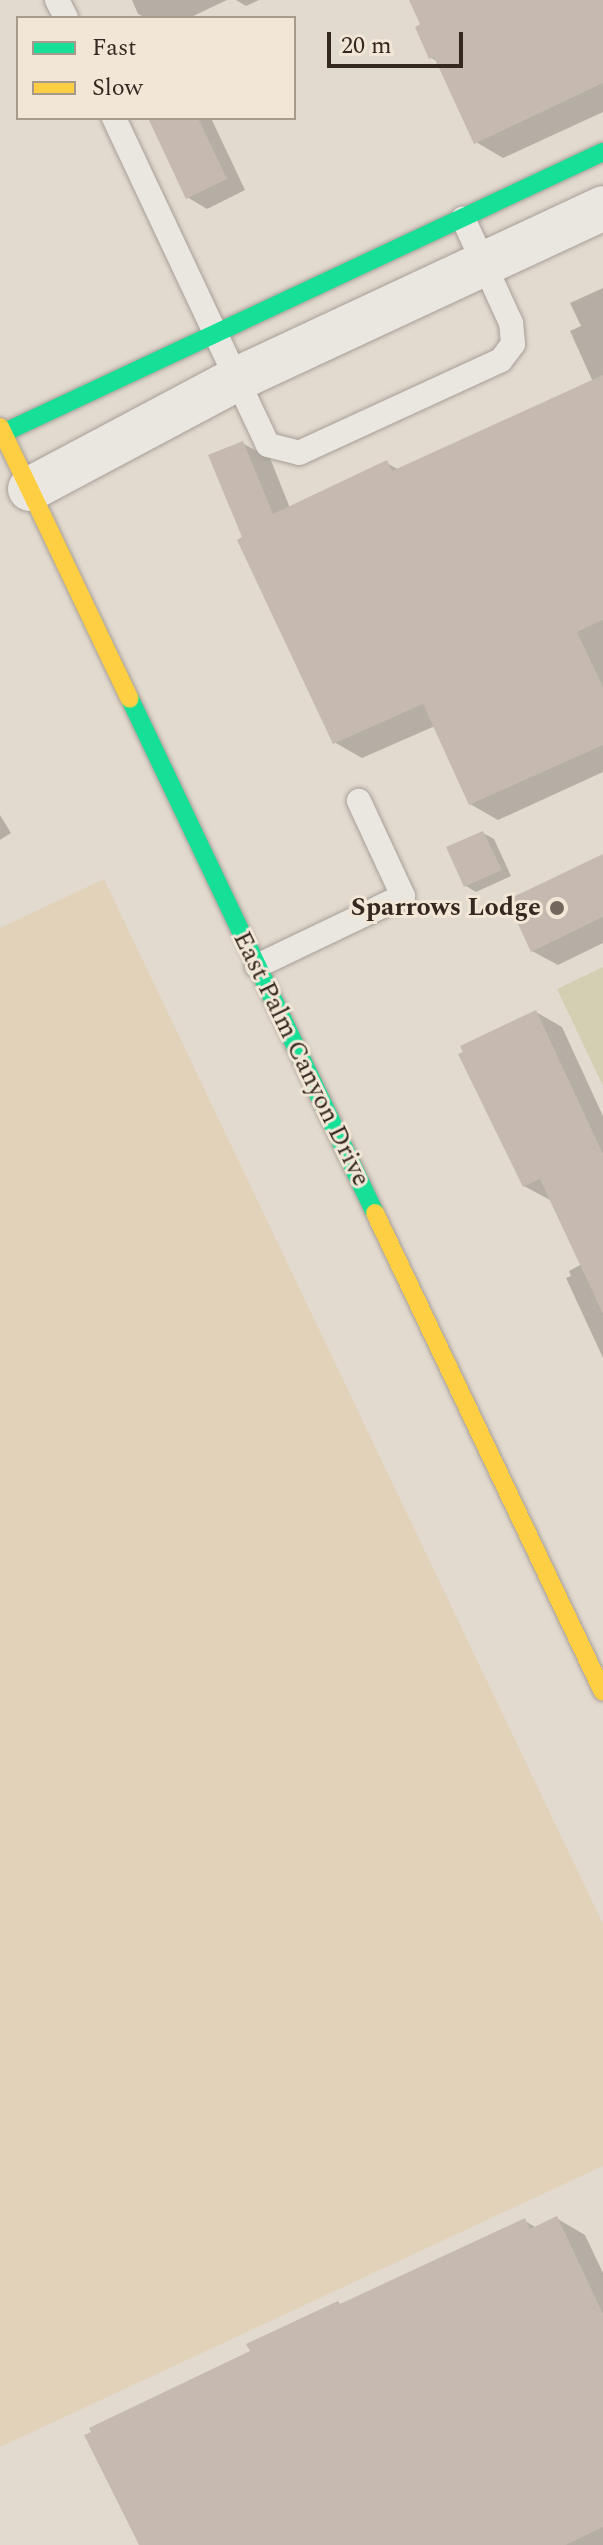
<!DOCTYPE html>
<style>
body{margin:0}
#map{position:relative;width:603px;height:2545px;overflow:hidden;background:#e2dacf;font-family:Spectral,serif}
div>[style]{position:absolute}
.green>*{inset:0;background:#d3cfb3}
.sand>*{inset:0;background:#e2d2b9}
.shadow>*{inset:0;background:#0003}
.building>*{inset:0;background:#c5b9b0}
.roads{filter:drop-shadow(0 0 2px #a79f97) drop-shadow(0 0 2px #a79f97)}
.lane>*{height:24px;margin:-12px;padding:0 12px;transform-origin:12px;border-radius:12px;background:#eae6e0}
.street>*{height:44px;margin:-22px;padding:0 22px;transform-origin:22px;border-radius:22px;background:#eae6e0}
.fast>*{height:18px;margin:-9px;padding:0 9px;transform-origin:9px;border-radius:9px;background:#16e098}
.slow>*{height:18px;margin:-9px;padding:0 9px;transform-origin:9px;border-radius:9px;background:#ffcf43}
.dots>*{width:22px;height:22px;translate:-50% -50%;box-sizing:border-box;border:4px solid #f2e6d6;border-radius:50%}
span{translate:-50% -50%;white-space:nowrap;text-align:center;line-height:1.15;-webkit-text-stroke:6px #f2e6d6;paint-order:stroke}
.poi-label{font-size:26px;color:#352820;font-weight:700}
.right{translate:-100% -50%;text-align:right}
.street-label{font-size:26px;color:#352820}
.legend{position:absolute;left:16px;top:16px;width:280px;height:104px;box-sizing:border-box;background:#f2e6d6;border:2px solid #a69a8d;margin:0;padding:10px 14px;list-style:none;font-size:24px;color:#352820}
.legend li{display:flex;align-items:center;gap:16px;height:40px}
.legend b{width:40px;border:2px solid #a69a8d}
.scale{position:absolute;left:327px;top:32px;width:136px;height:36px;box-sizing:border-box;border:4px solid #352820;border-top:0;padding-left:10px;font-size:24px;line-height:28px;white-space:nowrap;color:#352820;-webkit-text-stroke:6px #f2e6d6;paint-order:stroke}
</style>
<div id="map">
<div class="green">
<i style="clip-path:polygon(603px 967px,603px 1086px,557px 989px)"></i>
</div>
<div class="sand">
<i style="clip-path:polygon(104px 879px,603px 1924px,603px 2166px,0 2447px,0 928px)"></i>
</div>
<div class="shadow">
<i style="clip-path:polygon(132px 0,227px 0,189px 18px,146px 18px,138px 14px)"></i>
<i style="clip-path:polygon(236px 0,259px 0,246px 6px)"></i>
<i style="clip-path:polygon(411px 0,603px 0,603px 112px,503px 158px,476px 142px,438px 62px,430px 57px,423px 25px)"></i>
<i style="clip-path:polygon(150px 118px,211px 118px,245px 190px,207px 209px,187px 197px)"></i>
<i style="clip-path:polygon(603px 288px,603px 772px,498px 820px,470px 804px,435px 726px,362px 758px,334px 742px,245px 538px,242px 443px,270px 458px,290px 508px,387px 463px,399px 470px,593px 382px,570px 331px,581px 326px,570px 303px)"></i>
<i style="clip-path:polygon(0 815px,11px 833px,0 840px)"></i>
<i style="clip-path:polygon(483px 833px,494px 839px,511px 876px,476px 892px,466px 886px)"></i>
<i style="clip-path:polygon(603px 858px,603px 943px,558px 965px,532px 951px)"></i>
<i style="clip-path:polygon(536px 1012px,562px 1027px,603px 1116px,603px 1358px,566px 1278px,571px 1276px,569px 1271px,582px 1264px,550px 1200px,524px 1186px)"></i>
<i style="clip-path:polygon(556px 2218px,585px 2235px,603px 2273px,603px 2545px,140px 2545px,252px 2352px,342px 2305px,525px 2221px,537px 2228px)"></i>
</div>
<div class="building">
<i style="clip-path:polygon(409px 0,603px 0,603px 83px,474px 144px,434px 57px,429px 59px,415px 27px,420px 24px)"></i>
<i style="clip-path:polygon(148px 118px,198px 118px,227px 179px,186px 199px)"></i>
<i style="clip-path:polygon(603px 375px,603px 620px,577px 632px,603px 687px,603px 745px,469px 805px,423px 704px,333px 744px,237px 540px,242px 537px,208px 455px,243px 441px,273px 514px,387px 460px,392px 471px)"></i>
<i style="clip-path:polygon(483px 831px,502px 870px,464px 887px,446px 847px)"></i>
<i style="clip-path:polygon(603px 854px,603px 917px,531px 952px,507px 900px)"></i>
<i style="clip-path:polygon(536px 1010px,603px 1154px,603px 1314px,540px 1179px,523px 1187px,458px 1054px,463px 1052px,460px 1046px)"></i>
<i style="clip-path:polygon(557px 2216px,603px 2314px,603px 2527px,566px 2545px,139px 2545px,84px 2435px,91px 2432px,89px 2428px,250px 2351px,246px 2344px,338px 2301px,340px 2304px,525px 2218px,530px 2229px)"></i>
</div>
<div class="roads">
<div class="lane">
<i style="left:57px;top:0;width:20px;rotate:63deg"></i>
<i style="left:114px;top:118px;width:361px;rotate:64.8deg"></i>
<i style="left:268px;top:445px;width:32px;rotate:14deg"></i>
<i style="left:299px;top:453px;width:222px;rotate:-24.7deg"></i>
<i style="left:501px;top:360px;width:20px;rotate:-53deg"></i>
<i style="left:513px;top:344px;width:21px;rotate:-95deg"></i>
<i style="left:511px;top:323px;width:115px;rotate:-114.6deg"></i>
<i style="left:257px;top:966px;width:162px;rotate:-25.6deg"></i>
<i style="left:403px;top:896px;width:105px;rotate:-114.9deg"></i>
</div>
<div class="street">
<i style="left:30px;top:489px;width:234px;rotate:-28deg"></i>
<i style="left:237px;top:379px;width:404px;rotate:-25deg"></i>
</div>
<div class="fast">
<i style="left:3px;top:433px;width:663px;rotate:-25.1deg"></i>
<i style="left:130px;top:699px;width:569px;rotate:64.52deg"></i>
</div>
<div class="slow">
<i style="left:0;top:427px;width:301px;rotate:64.5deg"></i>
<i style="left:375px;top:1213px;width:530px;rotate:64.55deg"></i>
</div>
</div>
<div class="dots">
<i style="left:557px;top:908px;background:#72665d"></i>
</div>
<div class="poi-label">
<span class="right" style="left:541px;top:908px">Sparrows Lodge</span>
</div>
<div class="street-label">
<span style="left:301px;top:1059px;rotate:64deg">East Palm Canyon Drive</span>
</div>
<ul class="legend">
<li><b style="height:10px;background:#16e098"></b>Fast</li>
<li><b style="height:10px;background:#ffcf43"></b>Slow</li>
</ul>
<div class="scale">20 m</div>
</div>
